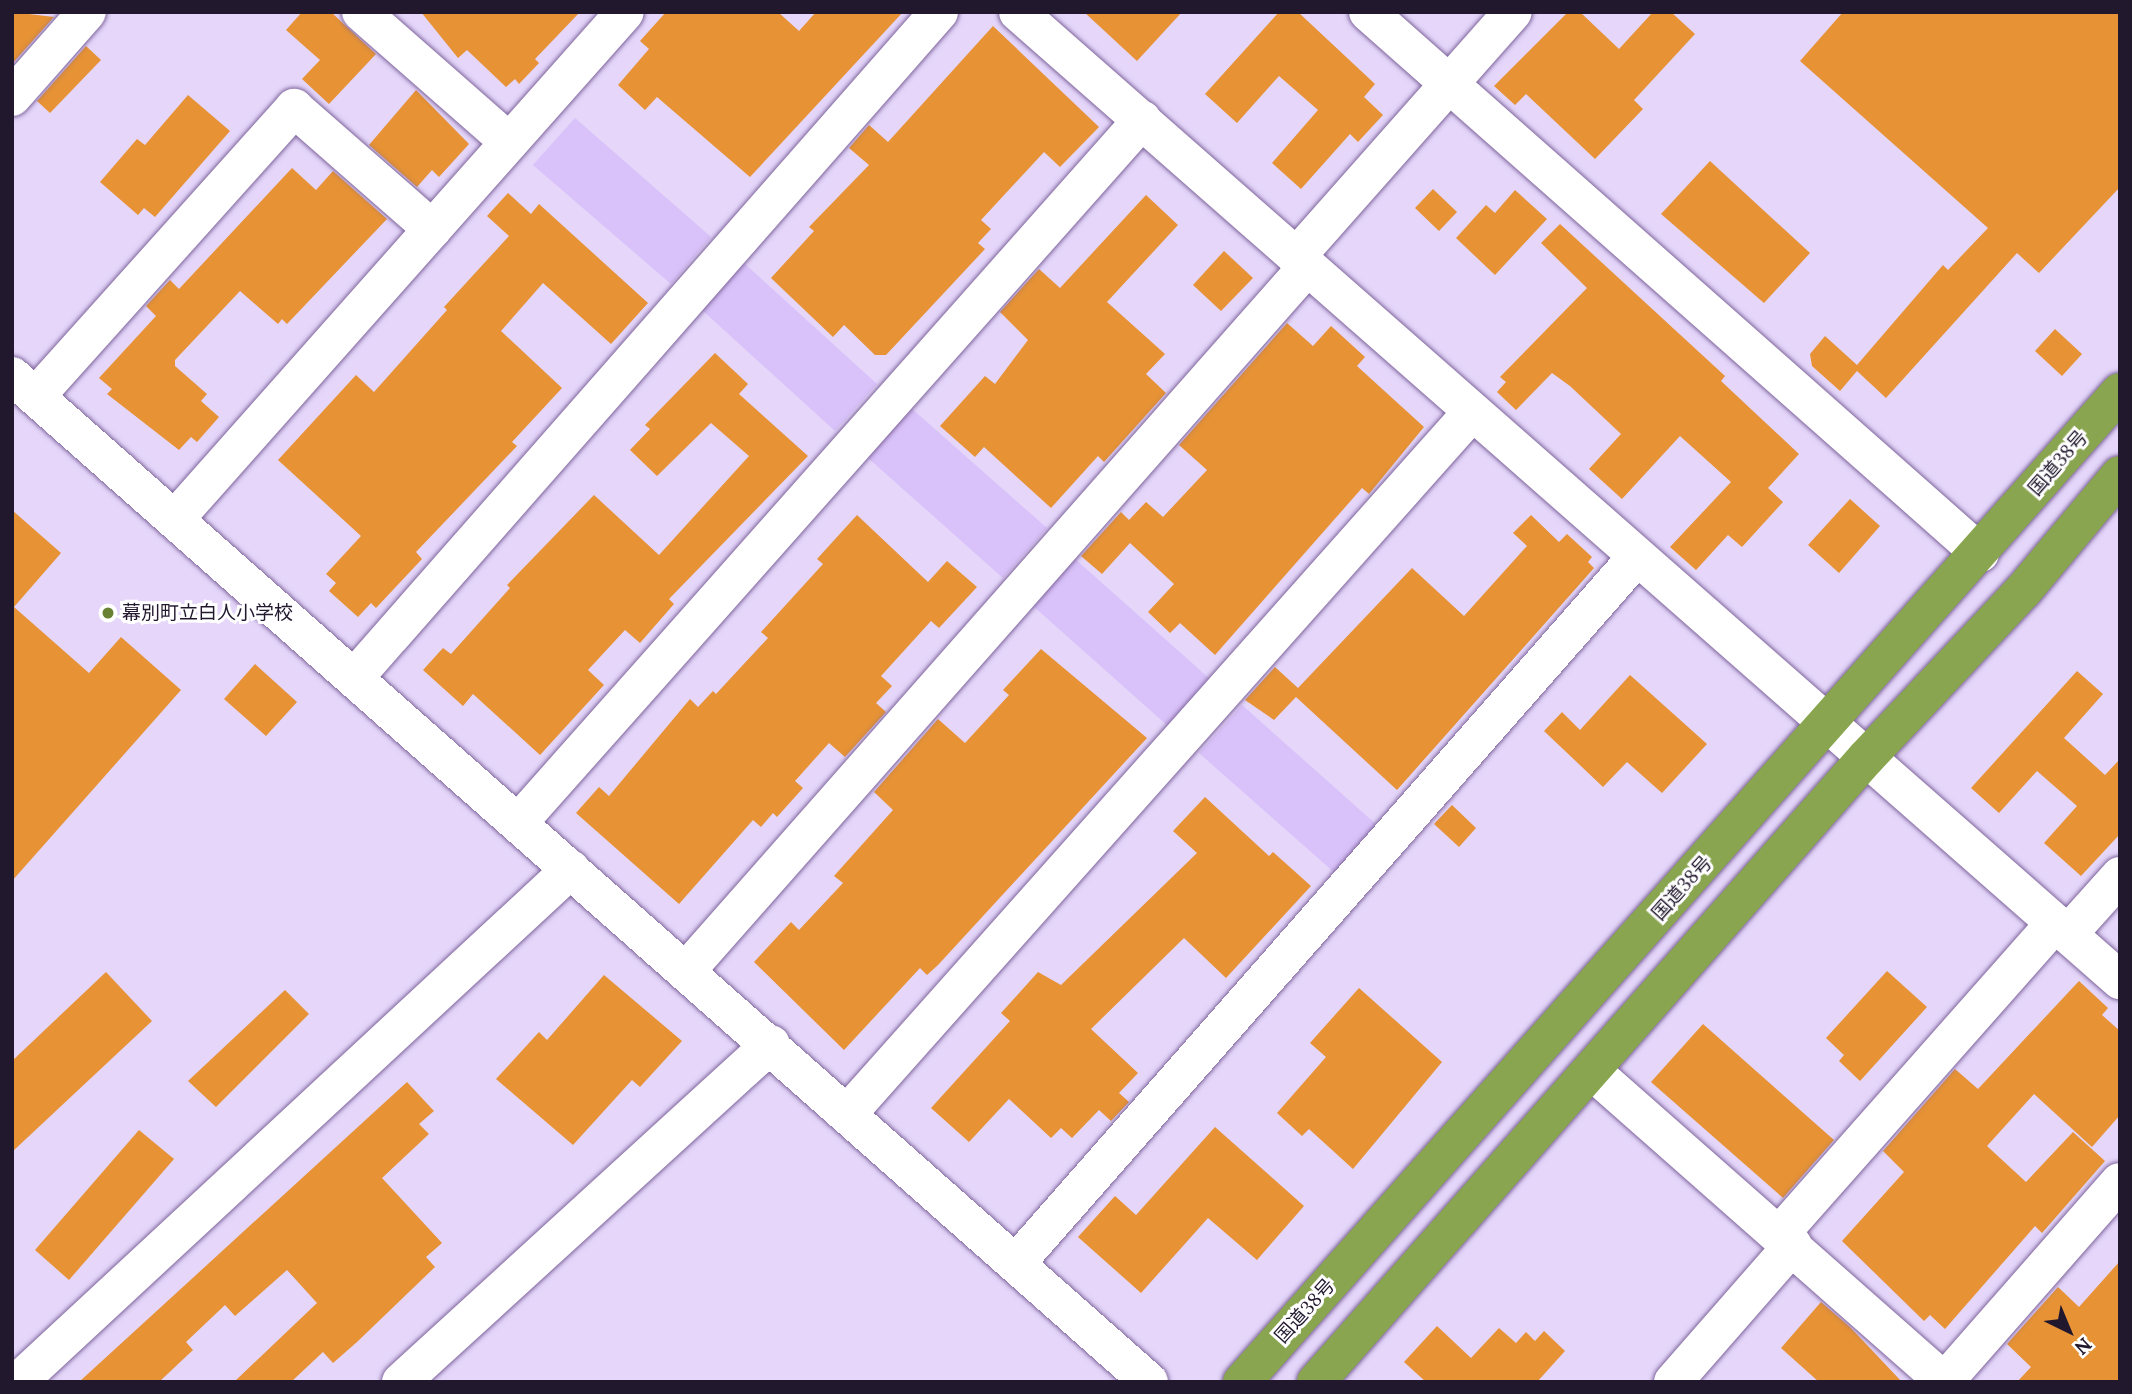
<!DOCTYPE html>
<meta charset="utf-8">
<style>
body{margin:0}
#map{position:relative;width:2132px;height:1394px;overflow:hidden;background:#e5d6fa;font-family:Lora,"Noto Sans JP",serif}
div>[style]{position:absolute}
.green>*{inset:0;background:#d9c1f9}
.building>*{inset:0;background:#e69235}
.roads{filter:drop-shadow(0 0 2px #7e659c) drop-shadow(0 0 2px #7e659c)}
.street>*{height:38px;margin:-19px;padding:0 19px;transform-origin:19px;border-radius:19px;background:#fff}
.highway>*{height:38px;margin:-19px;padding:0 19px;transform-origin:19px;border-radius:19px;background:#89a54f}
.dots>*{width:19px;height:19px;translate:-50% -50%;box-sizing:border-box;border:4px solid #fff;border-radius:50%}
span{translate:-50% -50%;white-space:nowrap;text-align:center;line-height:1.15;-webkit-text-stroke:6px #fff;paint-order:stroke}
.street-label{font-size:19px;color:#22182e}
.poi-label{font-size:19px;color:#22182e}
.left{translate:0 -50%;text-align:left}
.frame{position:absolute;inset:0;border:14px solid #22182e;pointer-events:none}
.north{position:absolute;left:2034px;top:1296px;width:70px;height:70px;-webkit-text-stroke:5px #fff;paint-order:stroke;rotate:137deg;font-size:19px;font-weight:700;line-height:28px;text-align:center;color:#22182e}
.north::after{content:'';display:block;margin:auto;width:24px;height:32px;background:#22182e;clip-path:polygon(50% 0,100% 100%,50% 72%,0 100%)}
</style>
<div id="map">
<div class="green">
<i style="clip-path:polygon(575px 118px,711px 237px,671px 284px,533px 165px)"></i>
<i style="clip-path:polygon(744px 263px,877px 384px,835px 431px,702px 310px)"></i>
<i style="clip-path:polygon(911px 408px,1047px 528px,1003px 578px,867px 457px)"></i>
<i style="clip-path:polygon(1074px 558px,1211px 680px,1169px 727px,1032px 605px)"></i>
<i style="clip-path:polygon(1242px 705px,1378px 826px,1335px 873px,1199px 753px)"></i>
</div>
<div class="building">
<i style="clip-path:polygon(12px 12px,54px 17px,12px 64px)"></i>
<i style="clip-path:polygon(302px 12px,331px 12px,376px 54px,329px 104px,302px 79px,320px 60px,286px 30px)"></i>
<i style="clip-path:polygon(421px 12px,580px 12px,535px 59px,539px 63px,519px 84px,515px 79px,506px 87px,467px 50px,458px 58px)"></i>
<i style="clip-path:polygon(666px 12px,778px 12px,799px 31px,816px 12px,903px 12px,750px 177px,657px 97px,645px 110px,618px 85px,649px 49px,640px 41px)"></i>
<i style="clip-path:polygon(1084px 12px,1182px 12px,1137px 61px)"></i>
<i style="clip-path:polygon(1279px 12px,1298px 12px,1375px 84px,1364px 97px,1383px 115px,1358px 142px,1350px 134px,1301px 189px,1272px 163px,1318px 110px,1279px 76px,1237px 123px,1205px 94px)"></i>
<i style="clip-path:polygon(1568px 12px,1580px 12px,1619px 49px,1653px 12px,1671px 12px,1695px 34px,1634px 100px,1643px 109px,1595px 159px,1526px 94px,1515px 105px,1494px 86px)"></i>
<i style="clip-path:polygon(1843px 12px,2120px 12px,2120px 187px,2039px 273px,2017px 253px,1886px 398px,1857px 371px,1840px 391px,1812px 366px,1810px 354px,1825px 336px,1857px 365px,1943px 265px,1948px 270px,1988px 228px,1800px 61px)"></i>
<i style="clip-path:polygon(993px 26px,1099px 127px,1060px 167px,1044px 152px,981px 220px,991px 229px,978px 243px,985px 249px,886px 355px,875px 355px,844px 325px,833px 337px,771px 278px,814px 231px,809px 227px,869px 165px,849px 148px,869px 125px,888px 142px)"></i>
<i style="clip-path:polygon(86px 46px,101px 60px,50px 113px,37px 101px)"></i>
<i style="clip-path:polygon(416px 90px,469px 144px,439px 177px,432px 170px,417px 187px,369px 145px)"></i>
<i style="clip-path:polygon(188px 95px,230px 131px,155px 217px,144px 208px,138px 215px,100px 182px,137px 139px,145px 145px)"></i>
<i style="clip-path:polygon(1710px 161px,1810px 253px,1764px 303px,1661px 214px)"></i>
<i style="clip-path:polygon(292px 168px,316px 190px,333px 171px,387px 219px,287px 324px,282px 319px,278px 324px,240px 291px,175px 360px,175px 366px,207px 394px,201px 401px,219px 417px,197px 442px,191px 437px,179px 450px,107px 394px,112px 389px,99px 378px,156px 316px,146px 306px,170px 280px,179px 289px)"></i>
<i style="clip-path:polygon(1433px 189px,1457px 212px,1439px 231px,1415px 208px)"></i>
<i style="clip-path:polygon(1515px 190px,1547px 219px,1495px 275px,1456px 238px,1486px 205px,1495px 213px)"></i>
<i style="clip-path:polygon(508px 193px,531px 214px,539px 204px,648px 303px,611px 344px,543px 283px,501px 331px,562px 388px,512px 442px,517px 446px,416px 552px,422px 559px,376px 608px,371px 603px,358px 617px,329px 591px,336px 583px,326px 574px,361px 536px,278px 460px,356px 375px,374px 392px,447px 310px,444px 307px,509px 236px,487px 216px)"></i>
<i style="clip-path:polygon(1146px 195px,1178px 225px,1107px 302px,1165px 354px,1146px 374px,1166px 393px,1104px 462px,1098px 456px,1051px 508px,984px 447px,975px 457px,940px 426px,985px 376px,995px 384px,1028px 340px,1000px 312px,1039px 269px,1060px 288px)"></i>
<i style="clip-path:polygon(1560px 224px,1725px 376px,1721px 381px,1799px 454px,1768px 488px,1783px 502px,1742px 547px,1728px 535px,1696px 570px,1670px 547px,1731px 482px,1680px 436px,1622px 499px,1589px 469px,1621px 434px,1570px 386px,1552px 373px,1516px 410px,1497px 392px,1506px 382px,1500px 377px,1587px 288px,1541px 243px)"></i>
<i style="clip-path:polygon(1224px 251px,1253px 278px,1221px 311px,1193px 285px)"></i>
<i style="clip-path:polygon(1287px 323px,1313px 346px,1331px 326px,1365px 357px,1357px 366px,1424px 427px,1369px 494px,1362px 488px,1215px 655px,1180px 623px,1170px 633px,1148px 612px,1174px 584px,1130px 543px,1102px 574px,1081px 556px,1121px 512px,1129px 520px,1146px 502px,1163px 517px,1207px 470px,1179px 445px)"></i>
<i style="clip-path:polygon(2055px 329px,2082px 354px,2062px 376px,2035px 351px)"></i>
<i style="clip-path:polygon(715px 353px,748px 384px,739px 394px,808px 456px,669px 599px,674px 604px,640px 643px,625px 630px,588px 670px,604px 685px,540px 755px,473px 694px,463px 706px,423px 670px,443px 648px,451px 654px,510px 588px,507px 585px,594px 495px,659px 555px,749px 456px,711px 423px,657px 476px,630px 450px,650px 429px,645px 425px)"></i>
<i style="clip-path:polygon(1850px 499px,1880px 526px,1839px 573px,1808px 545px)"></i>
<i style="clip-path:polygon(12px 510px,61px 553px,14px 607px,89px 673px,121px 637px,181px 690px,12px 881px)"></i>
<i style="clip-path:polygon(857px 515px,928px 582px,947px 561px,977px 587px,939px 628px,931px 621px,881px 676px,892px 686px,876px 703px,886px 712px,845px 757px,829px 743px,795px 781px,803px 788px,777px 817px,773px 813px,761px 827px,753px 820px,679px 904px,576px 813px,599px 787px,609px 796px,690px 699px,698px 707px,713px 691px,716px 694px,768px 638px,761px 632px,823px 564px,817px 559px)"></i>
<i style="clip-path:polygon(1531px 515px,1559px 542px,1567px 534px,1592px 557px,1588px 562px,1594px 568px,1397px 790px,1296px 697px,1274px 720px,1245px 700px,1275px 667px,1298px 688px,1412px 568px,1464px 616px,1527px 546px,1513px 533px)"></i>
<i style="clip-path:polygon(1041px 649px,1147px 738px,938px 965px,927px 975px,920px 968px,844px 1050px,754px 962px,791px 922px,799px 930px,843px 883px,834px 876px,893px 810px,874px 792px,938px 719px,965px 743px,1009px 695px,1003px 690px)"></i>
<i style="clip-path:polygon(255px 664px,297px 702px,266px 736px,224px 699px)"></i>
<i style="clip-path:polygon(2077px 671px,2103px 694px,2064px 738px,2105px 775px,2120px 759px,2120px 834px,2081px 876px,2044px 843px,2077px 806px,2037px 771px,1999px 813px,1971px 788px)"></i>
<i style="clip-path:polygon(1630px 675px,1707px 744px,1662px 793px,1627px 762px,1603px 787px,1544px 731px,1562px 712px,1580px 730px)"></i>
<i style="clip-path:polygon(1205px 797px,1269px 856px,1273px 852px,1311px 886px,1226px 978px,1184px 938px,1091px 1029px,1138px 1073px,1119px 1093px,1129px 1102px,1111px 1121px,1099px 1110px,1072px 1138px,1061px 1128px,1051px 1138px,1009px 1099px,969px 1142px,931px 1108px,1010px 1021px,1001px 1013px,1038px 972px,1061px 985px,1197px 853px,1173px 831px)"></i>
<i style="clip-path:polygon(1452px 805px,1476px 828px,1459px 847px,1434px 824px)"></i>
<i style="clip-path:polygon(1887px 971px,1927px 1007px,1860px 1081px,1839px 1061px,1844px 1055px,1826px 1038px)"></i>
<i style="clip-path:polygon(106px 972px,152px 1021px,12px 1152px,12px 1061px)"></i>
<i style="clip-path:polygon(604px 975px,682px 1041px,640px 1087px,632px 1080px,573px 1145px,496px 1079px,539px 1032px,547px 1040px)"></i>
<i style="clip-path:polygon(2079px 981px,2108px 1008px,2102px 1015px,2120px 1031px,2120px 1115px,2092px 1147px,2034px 1094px,1987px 1146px,2026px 1182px,2073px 1132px,2105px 1161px,2042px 1233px,2035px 1226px,1945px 1329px,1930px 1315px,1924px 1321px,1842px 1241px,1904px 1172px,1883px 1151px,1955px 1069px,1978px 1089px)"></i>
<i style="clip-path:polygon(1359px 988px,1442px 1062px,1353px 1169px,1309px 1129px,1302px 1136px,1277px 1113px,1326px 1057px,1310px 1043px)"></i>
<i style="clip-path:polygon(285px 990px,309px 1014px,216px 1107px,188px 1081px)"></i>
<i style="clip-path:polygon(1703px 1024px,1834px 1140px,1783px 1198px,1651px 1082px)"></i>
<i style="clip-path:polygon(407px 1082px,434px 1111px,419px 1124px,429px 1134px,382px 1178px,442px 1243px,426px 1257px,435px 1267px,357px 1342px,333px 1363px,323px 1352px,291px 1382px,234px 1382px,317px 1303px,287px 1270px,235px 1316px,225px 1305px,186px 1342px,193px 1350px,159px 1382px,79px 1382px)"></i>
<i style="clip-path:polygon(1215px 1127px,1304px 1206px,1257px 1260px,1208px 1218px,1141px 1293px,1078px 1237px,1115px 1196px,1136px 1215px)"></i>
<i style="clip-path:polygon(139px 1130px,174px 1159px,69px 1280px,35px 1250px)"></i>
<i style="clip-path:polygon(2120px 1261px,2120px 1382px,2017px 1382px,2031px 1367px,2007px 1344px,2058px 1287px,2079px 1307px)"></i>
<i style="clip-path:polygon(1821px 1302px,1850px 1327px,1902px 1382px,1819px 1382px,1781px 1348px)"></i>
<i style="clip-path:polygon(1437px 1326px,1471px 1358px,1499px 1328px,1516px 1343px,1526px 1332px,1535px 1341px,1544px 1331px,1565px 1351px,1537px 1382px,1426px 1382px,1404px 1362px)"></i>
</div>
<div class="roads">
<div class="street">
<i style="left:361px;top:12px;width:197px;rotate:41.3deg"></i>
<i style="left:1018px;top:12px;width:1467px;rotate:41.3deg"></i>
<i style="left:1368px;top:12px;width:817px;rotate:41.48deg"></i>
<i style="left:12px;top:97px;width:113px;rotate:-48.6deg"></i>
<i style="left:1296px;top:257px;width:327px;rotate:-48.5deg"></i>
<i style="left:12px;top:376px;width:1518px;rotate:41.5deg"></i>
<i style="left:36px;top:396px;width:387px;rotate:-48.1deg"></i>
<i style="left:294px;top:108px;width:184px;rotate:41.2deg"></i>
<i style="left:176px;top:518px;width:676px;rotate:-48.42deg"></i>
<i style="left:355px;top:677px;width:885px;rotate:-48.71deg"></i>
<i style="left:519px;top:822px;width:939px;rotate:-48.41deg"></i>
<i style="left:2068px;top:934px;width:78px;rotate:-48.1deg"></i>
<i style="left:687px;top:970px;width:937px;rotate:-48.59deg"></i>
<i style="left:1592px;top:1071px;width:470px;rotate:41.4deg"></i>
<i style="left:849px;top:1112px;width:937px;rotate:-48.33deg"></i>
<i style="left:1780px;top:1234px;width:415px;rotate:-48.5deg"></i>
<i style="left:1017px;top:1262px;width:937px;rotate:-48.68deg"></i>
<i style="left:18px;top:1382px;width:754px;rotate:-42.85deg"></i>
<i style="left:401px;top:1382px;width:501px;rotate:-42.41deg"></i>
<i style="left:1673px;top:1382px;width:182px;rotate:-48.8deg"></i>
<i style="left:1944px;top:1382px;width:266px;rotate:-48.7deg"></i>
</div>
<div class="highway">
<i style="left:1242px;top:1382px;width:1323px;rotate:-48.43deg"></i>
<i style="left:1316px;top:1382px;width:832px;rotate:-48.61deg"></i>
<i style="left:1866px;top:758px;width:229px;rotate:-46.8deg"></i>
<i style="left:2023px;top:591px;width:151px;rotate:-50.1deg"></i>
</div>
</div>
<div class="dots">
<i style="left:108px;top:613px;background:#688133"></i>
</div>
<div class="street-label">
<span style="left:2058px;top:463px;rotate:-49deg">国道38号</span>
<span style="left:1682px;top:888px;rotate:-48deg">国道38号</span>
<span style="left:1305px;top:1311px;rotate:-48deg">国道38号</span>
</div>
<div class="poi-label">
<span class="left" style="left:122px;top:613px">幕別町立白人小学校</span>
</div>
<div class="frame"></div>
<div class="north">N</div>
</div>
